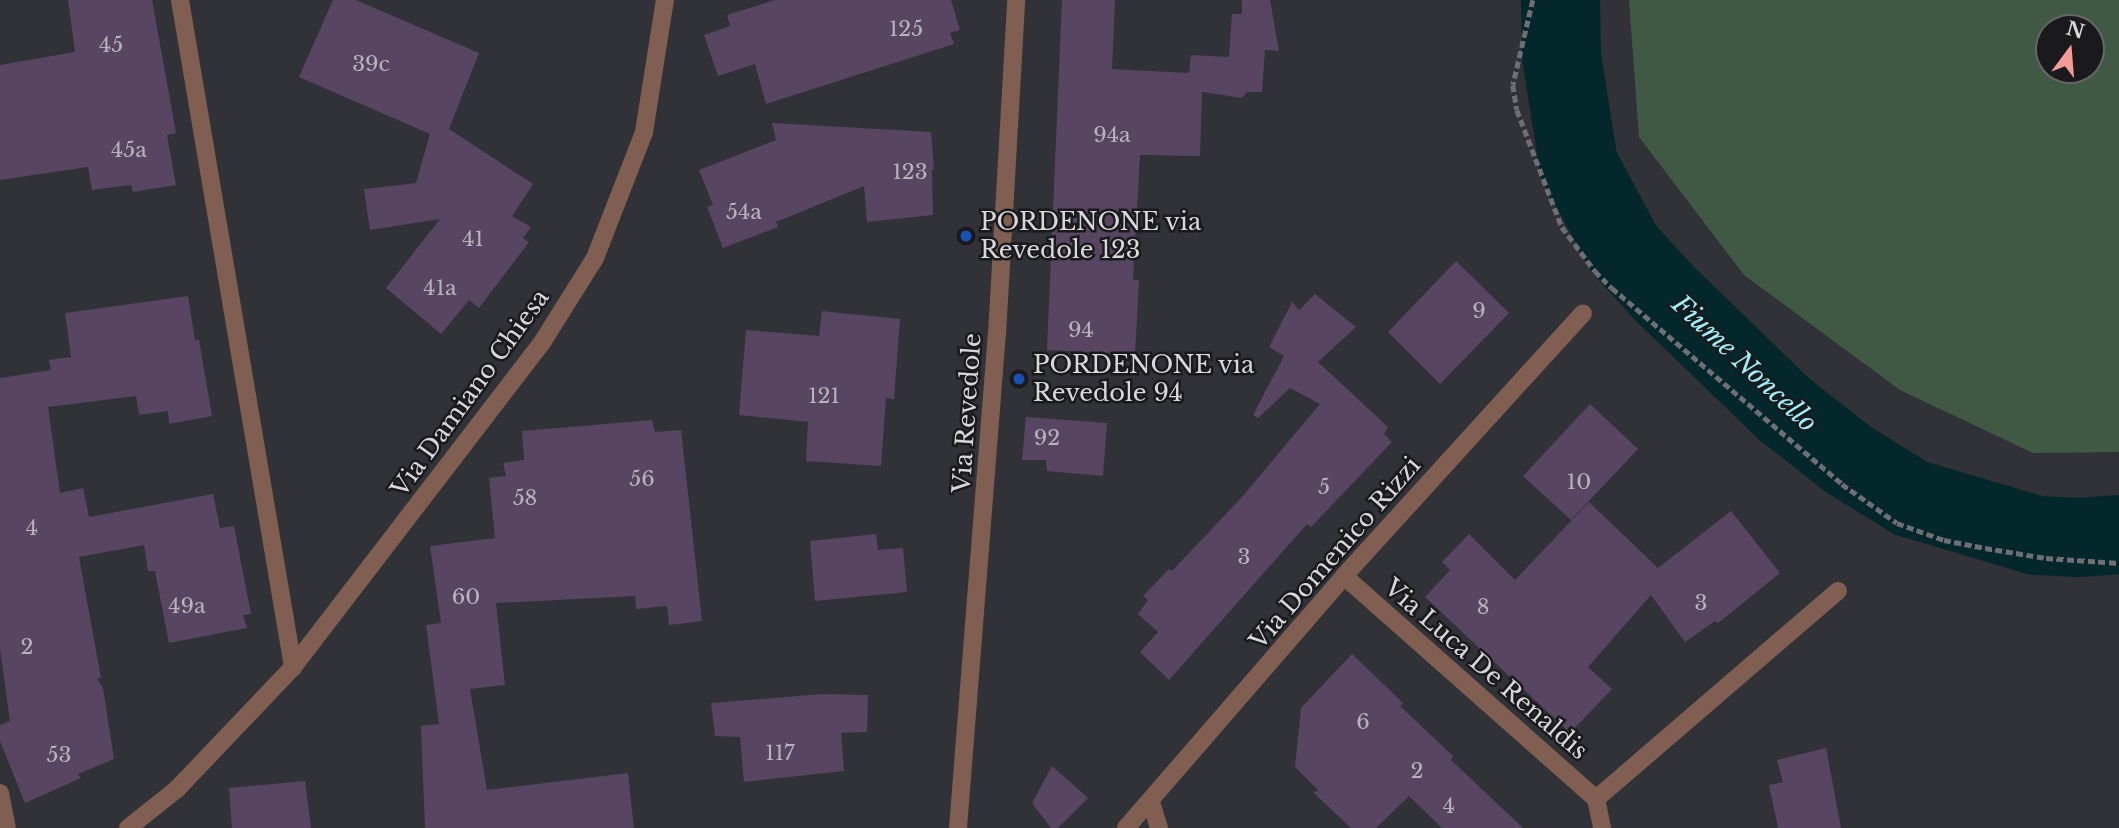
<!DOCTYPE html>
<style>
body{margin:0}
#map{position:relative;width:2119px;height:828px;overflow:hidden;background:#313238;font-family:"Libre Baskerville",serif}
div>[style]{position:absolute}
.green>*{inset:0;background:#405945}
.river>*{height:79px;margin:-39.5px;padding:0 39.5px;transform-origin:39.5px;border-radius:39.5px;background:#03272b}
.building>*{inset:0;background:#574561}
.path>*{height:4.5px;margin-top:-2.25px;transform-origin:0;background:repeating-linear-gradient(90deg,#6e6e74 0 7px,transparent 0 10.5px)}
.minor>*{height:18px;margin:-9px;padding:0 9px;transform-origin:9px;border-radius:9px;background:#815e52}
.dots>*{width:19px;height:19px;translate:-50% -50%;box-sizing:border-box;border:4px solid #1a1a1d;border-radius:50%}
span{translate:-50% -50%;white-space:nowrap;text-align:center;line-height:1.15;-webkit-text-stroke:5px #1a1a1d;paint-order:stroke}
.number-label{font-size:21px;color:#b8b3bd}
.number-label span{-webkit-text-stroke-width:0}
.poi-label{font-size:24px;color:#d8d8dc}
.left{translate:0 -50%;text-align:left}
.street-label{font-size:24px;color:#d8d8dc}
.water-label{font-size:26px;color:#9deef7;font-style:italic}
.north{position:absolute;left:2035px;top:14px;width:70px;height:70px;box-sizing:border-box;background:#1a1a1d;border:2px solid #666669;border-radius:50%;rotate:16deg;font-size:19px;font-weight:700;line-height:28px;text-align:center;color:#d8d8dc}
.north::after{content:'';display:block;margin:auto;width:24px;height:32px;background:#f59b97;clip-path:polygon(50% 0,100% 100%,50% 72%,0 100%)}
</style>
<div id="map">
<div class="green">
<i style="clip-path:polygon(evenodd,1629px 0,2119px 0,2119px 452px,2033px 453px,1900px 390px,1744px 275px,1639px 137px,1629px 0,2049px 28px,2091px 28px,2091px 70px,2049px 70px,2049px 28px)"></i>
</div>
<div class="river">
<i style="left:1560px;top:0;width:55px;rotate:89deg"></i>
<i style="left:1561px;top:55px;width:110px;rotate:81.1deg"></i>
<i style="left:1578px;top:164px;width:95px;rotate:61.8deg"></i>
<i style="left:1623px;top:248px;width:59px;rotate:47.7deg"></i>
<i style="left:1663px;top:292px;width:168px;rotate:44deg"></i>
<i style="left:1784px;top:409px;width:81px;rotate:38deg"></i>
<i style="left:1848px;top:459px;width:74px;rotate:31.8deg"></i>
<i style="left:1911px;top:498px;width:130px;rotate:16.5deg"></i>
<i style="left:2036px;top:535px;width:43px;rotate:2.7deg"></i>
<i style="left:2079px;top:537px;width:40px;rotate:-4.3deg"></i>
</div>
<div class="building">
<i style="clip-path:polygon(68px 0,152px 0,176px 133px,167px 135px,176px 185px,133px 192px,131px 185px,92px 190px,88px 167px,0 180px,0 65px,75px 52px)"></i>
<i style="clip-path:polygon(333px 0,356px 0,479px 53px,449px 129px,533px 184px,512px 216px,531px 227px,523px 238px,529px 242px,479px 308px,469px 300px,441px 334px,386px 288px,440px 219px,370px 230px,364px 189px,416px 183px,430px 134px,299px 77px)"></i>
<i style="clip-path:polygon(775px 0,951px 0,960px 30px,950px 33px,954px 44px,766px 104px,755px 64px,718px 76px,704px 35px,730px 26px,727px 15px)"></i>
<i style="clip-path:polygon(1062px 0,1115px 0,1112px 69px,1189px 73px,1191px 55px,1229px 57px,1232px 14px,1242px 14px,1242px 0,1270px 0,1279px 51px,1265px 50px,1262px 92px,1247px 92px,1242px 98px,1202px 92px,1200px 156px,1140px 155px,1133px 280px,1139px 280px,1135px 354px,1047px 350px)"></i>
<i style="clip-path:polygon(772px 123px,931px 132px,934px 170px,932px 170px,933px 215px,867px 222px,864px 186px,776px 222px,778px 227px,723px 248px,707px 207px,713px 205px,699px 170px,776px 140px)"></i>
<i style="clip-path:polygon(1456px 261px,1509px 313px,1440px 384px,1388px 332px)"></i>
<i style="clip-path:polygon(1315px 294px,1356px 327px,1318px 362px,1388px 427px,1384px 434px,1392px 442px,1311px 527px,1307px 524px,1169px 680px,1140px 652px,1158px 632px,1138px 614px,1148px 600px,1143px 596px,1169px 569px,1172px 571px,1242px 497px,1320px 404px,1290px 388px,1258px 418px,1253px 415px,1284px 356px,1269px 347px,1292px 302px,1299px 310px)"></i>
<i style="clip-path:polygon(188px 296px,195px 340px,199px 340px,212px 416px,169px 424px,168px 411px,139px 415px,136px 396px,48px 407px,60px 493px,83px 488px,89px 517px,213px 494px,220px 528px,234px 526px,251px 614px,243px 615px,247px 628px,169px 643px,155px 571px,148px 571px,144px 545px,79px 557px,101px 678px,97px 678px,103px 688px,114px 759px,78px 774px,81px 778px,25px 803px,0 741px,0 725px,10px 721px,0 649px,0 378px,51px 370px,49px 360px,71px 357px,65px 313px)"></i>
<i style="clip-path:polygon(822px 311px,900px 319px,894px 399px,886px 398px,881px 466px,806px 461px,808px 422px,739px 415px,746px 330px,819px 336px)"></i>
<i style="clip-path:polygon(1590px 404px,1638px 449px,1571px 520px,1523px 476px)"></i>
<i style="clip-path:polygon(1026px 417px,1107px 423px,1103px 476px,1047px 471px,1046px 460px,1022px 460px)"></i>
<i style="clip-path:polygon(652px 420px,655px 432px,681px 430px,702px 621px,669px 625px,667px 606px,636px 609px,635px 596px,496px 603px,505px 685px,470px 689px,487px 790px,628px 773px,634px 828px,425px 828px,421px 726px,439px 724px,426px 625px,441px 623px,430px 546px,495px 538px,489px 478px,506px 476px,503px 463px,524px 460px,522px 431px)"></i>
<i style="clip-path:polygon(1589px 502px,1658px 568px,1731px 511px,1780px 573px,1718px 623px,1715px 621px,1685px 642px,1651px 595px,1588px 667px,1612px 689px,1570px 733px,1425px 597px,1450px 570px,1442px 562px,1469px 534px,1515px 580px)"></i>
<i style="clip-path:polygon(876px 534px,878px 550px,903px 548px,907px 592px,815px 601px,810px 541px)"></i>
<i style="clip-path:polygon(1352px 654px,1403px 703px,1400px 706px,1453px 756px,1451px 760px,1523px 828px,1442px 828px,1409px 796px,1376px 828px,1351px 828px,1313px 792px,1319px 791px,1295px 767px,1301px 708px)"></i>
<i style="clip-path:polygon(823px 694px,868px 695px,867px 732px,841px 733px,844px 771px,744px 782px,740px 737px,715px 736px,711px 703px)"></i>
<i style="clip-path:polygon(1826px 748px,1841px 828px,1778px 828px,1769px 785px,1783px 782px,1777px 760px)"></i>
<i style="clip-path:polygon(1052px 766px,1088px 798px,1058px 828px,1051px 828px,1032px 803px)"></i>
<i style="clip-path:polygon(305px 781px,311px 828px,232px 828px,229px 788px)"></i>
</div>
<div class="path">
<i style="left:1533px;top:0;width:87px;rotate:103.2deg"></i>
<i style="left:1513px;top:85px;width:25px;rotate:81deg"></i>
<i style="left:1517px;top:110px;width:125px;rotate:69deg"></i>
<i style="left:1562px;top:227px;width:55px;rotate:53.1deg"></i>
<i style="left:1595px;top:271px;width:24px;rotate:45deg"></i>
<i style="left:1612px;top:288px;width:302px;rotate:40.4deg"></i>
<i style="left:1842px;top:484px;width:67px;rotate:35.3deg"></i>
<i style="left:1897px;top:523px;width:50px;rotate:19.9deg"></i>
<i style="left:1944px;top:540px;width:42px;rotate:11deg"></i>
<i style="left:1985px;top:548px;width:62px;rotate:9.3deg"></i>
<i style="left:2046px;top:558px;width:73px;rotate:3.9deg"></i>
</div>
<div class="minor">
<i style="left:180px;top:0;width:677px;rotate:80.38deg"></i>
<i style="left:1344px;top:576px;width:337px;rotate:41.5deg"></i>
<i style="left:1596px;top:799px;width:30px;rotate:78deg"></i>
<i style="left:0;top:793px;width:36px;rotate:79deg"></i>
<i style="left:1596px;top:799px;width:319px;rotate:-40.7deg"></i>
<i style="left:1151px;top:802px;width:27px;rotate:73deg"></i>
<i style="left:128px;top:828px;width:63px;rotate:-38.5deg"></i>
<i style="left:177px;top:789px;width:168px;rotate:-46.4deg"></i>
<i style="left:293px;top:667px;width:411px;rotate:-52.5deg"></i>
<i style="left:543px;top:341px;width:98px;rotate:-57.9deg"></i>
<i style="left:595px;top:258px;width:135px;rotate:-68.7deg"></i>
<i style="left:644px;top:132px;width:134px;rotate:-81deg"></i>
<i style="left:958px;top:828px;width:496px;rotate:-85.5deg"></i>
<i style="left:997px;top:334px;width:335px;rotate:-86.7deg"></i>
<i style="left:1126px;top:828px;width:333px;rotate:-49.1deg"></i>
<i style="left:1344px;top:576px;width:355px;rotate:-47.7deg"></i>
</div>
<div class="dots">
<i style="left:966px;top:236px;background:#1a4fb4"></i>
<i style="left:1019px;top:379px;background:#1a4fb4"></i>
</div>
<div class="number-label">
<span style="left:906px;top:29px">125</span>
<span style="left:111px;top:45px">45</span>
<span style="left:371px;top:64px">39c</span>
<span style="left:1112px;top:135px">94a</span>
<span style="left:129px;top:150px">45a</span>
<span style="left:910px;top:172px">123</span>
<span style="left:744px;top:212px">54a</span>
<span style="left:473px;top:239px">41</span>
<span style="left:440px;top:288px">41a</span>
<span style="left:1479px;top:311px">9</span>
<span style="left:1081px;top:330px">94</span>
<span style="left:824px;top:396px">121</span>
<span style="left:1047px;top:438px">92</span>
<span style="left:642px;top:479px">56</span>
<span style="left:1579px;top:482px">10</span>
<span style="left:1324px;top:487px">5</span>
<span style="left:525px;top:498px">58</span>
<span style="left:32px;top:528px">4</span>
<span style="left:1244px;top:557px">3</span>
<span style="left:466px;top:597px">60</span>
<span style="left:1701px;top:603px">3</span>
<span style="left:187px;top:606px">49a</span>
<span style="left:1483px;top:607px">8</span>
<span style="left:27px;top:647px">2</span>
<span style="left:1363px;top:722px">6</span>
<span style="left:780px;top:753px">117</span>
<span style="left:59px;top:755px">53</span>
<span style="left:1417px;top:771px">2</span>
<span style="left:1449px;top:806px">4</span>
</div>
<div class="poi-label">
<span class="left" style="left:980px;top:236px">PORDENONE via<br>Revedole 123</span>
<span class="left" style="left:1033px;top:379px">PORDENONE via<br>Revedole 94</span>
</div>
<div class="street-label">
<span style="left:470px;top:393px;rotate:-54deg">Via Damiano Chiesa</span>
<span style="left:967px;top:413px;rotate:-86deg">Via Revedole</span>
<span style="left:1335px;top:553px;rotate:-49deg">Via Domenico Rizzi</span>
<span style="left:1486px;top:669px;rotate:41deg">Via Luca De Renaldis</span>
</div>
<div class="water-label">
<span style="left:1744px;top:364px;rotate:43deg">Fiume Noncello</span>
</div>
<div class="north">N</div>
</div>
